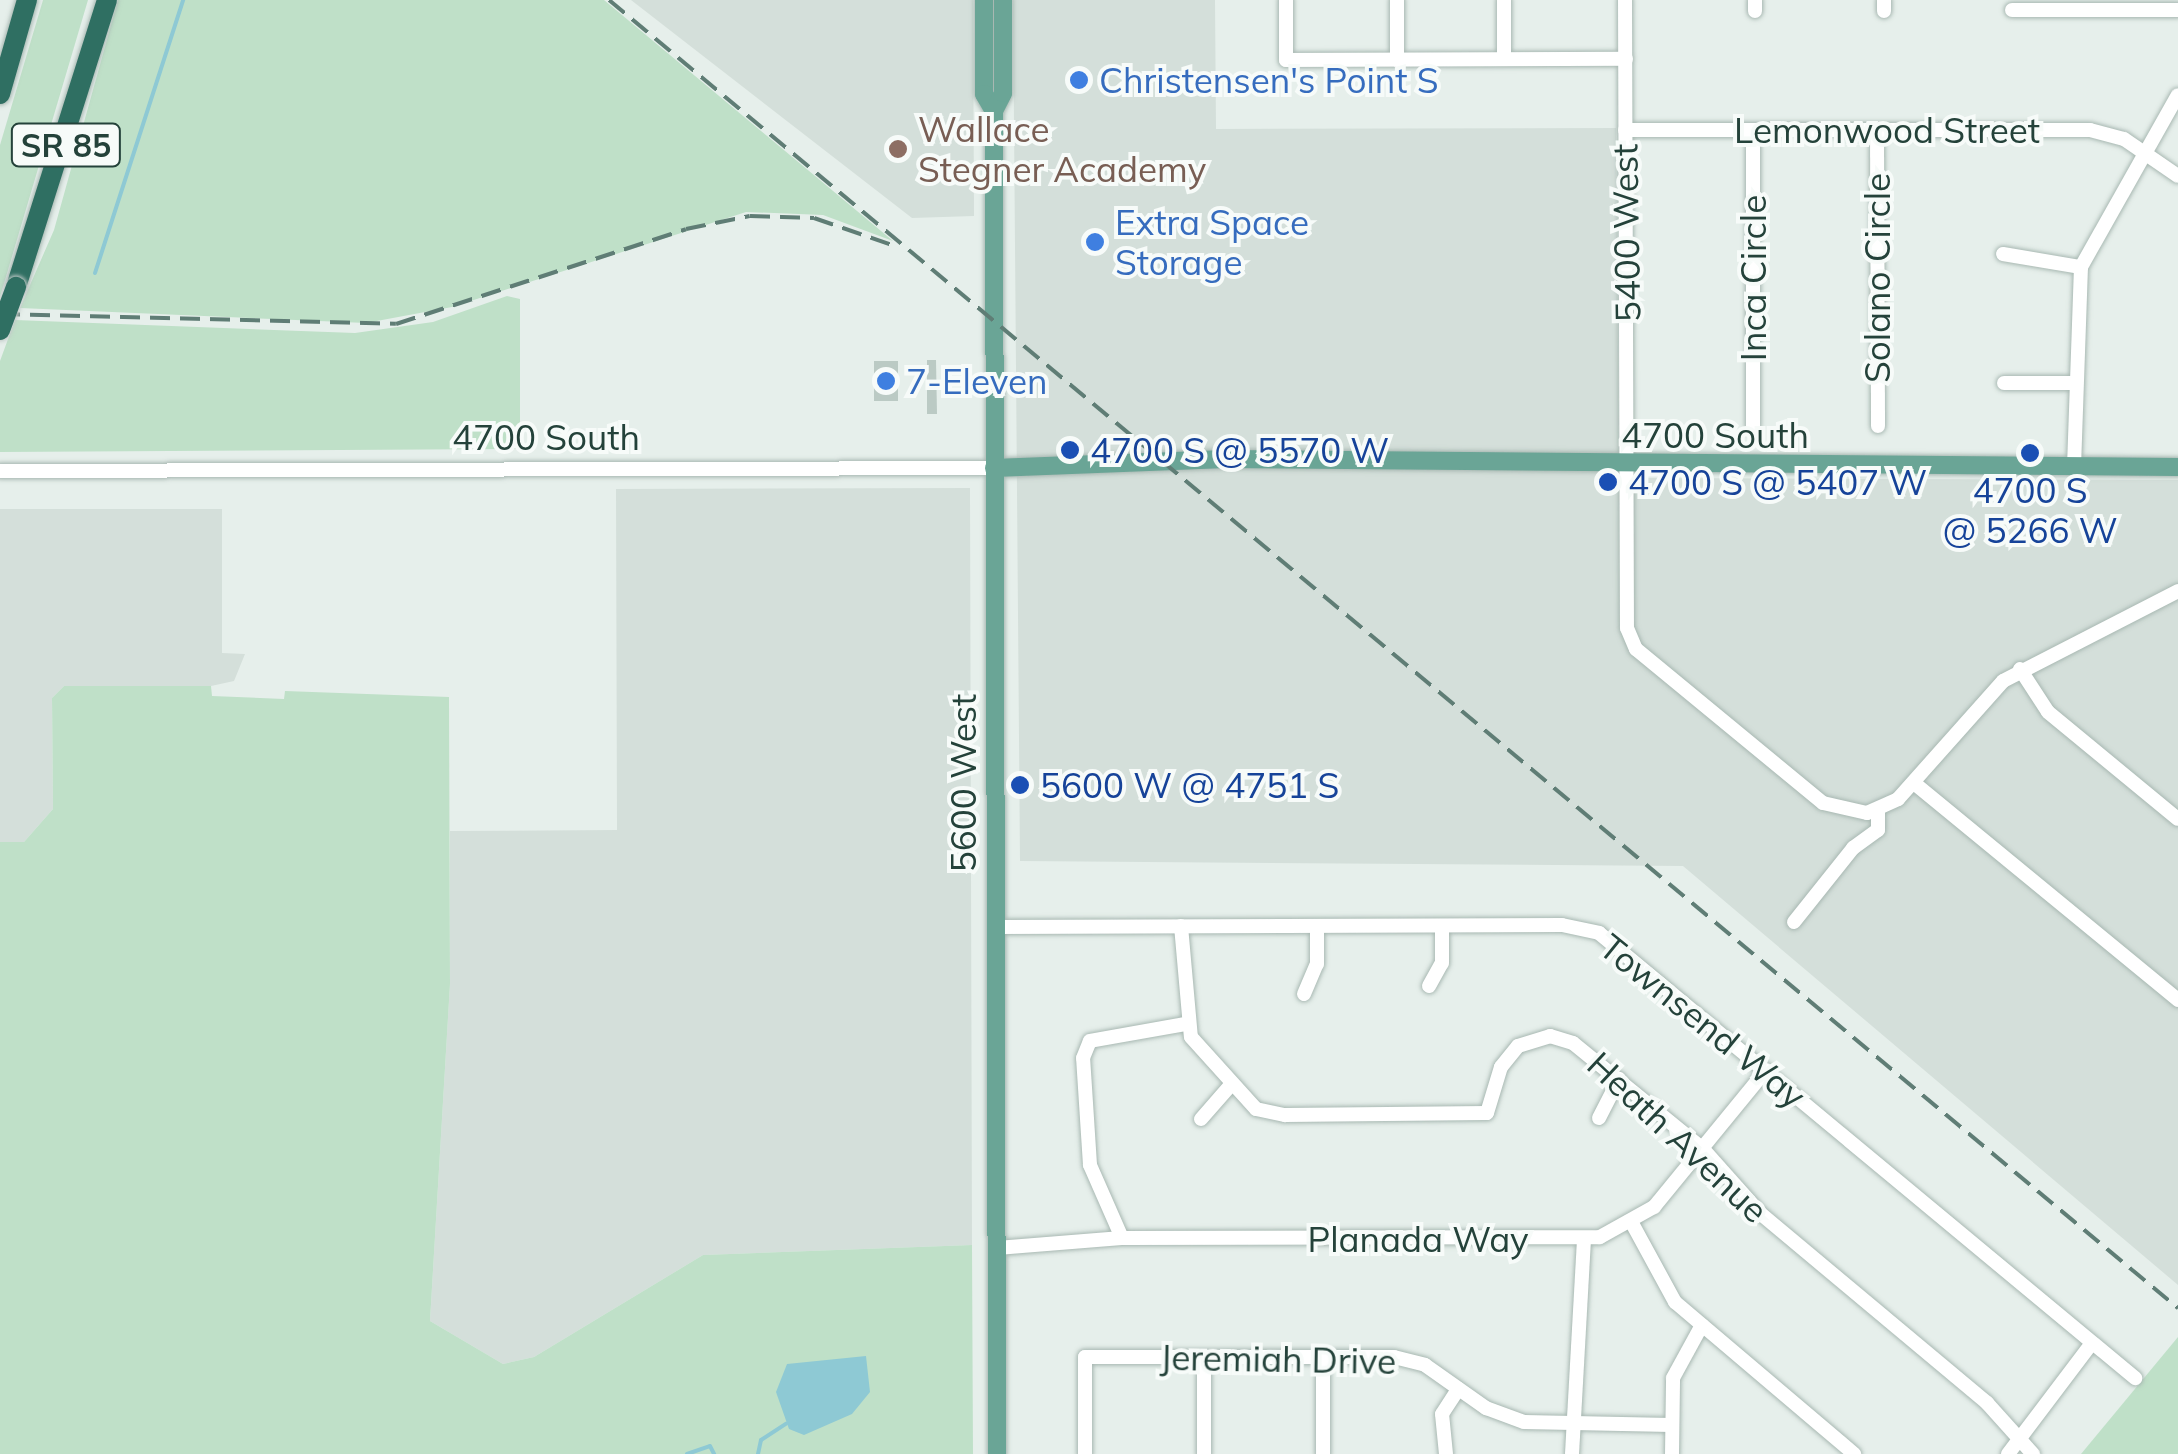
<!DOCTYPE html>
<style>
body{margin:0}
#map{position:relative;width:2178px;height:1454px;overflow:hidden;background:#e6efeb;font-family:Mulish,sans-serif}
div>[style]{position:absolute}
.built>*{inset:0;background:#d4dfda}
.green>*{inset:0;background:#bfe0c8}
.water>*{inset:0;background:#8ec9d4}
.stream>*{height:4px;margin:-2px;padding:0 2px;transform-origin:2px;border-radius:2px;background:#8ec9d4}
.building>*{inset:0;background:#bbcac4}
.roads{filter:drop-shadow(0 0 2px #a8b8b2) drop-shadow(0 0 2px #a8b8b2)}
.minor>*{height:14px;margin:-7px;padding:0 7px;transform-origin:7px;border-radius:7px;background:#fff}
.major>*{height:18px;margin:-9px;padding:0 9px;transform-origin:9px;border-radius:9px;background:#6aa596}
.highway>*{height:20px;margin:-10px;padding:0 10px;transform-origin:10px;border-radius:10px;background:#2f6f62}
.rail>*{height:4px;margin-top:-2px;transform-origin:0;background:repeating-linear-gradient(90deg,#5f7d75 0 20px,transparent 0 30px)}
.bridges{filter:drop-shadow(0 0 2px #c2cac8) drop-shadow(0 0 2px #c2cac8)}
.highway-bridge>*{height:20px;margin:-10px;padding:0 10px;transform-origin:10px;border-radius:10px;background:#2f6f62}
.dots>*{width:28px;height:28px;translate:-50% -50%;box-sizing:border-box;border:5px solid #f7fbf9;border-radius:50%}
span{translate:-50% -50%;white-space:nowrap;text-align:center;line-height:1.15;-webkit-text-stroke:8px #f7fbf9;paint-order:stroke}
.shield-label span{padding:2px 8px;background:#f7fbf9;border:2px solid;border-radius:8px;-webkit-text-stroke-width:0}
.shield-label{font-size:32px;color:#24423a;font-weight:700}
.shop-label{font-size:35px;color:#366cbe}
.left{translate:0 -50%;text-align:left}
.education-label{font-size:35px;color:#785e54}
.street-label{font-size:35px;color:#24423a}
.transit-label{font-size:35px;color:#164399}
</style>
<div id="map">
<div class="built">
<i style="clip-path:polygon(631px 0,973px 0,974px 216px,912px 218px)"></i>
<i style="clip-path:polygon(1013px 0,1215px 0,1216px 129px,1616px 128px,1619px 478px,2178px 480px,2178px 1285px,1683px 866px,1020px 861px)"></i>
<i style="clip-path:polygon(970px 488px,972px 1245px,703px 1255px,534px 1357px,503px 1364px,430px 1321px,450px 984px,450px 831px,617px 830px,616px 489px)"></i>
<i style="clip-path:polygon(0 509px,222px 509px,222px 653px,245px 654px,234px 681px,211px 686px,64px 686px,52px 698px,53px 809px,24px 842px,0 842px)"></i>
</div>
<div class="green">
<i style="clip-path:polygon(43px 0,88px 0,0 297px,0 145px)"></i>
<i style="clip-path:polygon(118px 0,604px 0,893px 241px,823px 215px,746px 212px,452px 307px,366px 323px,20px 308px,54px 230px)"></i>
<i style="clip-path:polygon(507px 296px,520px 299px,520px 449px,0 452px,0 361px,15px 320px,355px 333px,433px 322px)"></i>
<i style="clip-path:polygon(64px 686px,211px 686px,212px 696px,284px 699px,285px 691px,449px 697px,450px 984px,430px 1321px,503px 1364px,534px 1357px,703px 1255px,972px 1245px,973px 1454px,0 1454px,0 842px,24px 842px,53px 809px,52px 698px)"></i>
<i style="clip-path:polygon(2178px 1337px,2178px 1454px,2081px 1454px)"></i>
</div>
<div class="water">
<i style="clip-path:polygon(866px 1356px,870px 1392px,852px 1414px,804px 1435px,789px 1429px,776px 1392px,787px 1364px)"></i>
</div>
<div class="stream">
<i style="left:95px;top:273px;width:287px;rotate:-72.1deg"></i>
<i style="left:687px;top:1454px;width:24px;rotate:-19deg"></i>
<i style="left:710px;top:1446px;width:9px;rotate:63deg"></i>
<i style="left:758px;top:1454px;width:14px;rotate:-78deg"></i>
<i style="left:761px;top:1440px;width:30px;rotate:-33deg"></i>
</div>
<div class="building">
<i style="clip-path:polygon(927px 360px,936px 360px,937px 414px,927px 414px)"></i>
<i style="clip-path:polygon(874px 361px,898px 361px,898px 401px,874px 401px)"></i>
</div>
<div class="roads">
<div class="minor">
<i style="left:1286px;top:0;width:60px;rotate:90deg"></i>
<i style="left:1286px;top:60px;width:340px;rotate:-0.2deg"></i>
<i style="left:1397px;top:0;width:60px;rotate:90deg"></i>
<i style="left:1504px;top:0;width:59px;rotate:90deg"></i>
<i style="left:1625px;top:0;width:628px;rotate:89.82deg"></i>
<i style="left:1627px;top:628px;width:23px;rotate:67deg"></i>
<i style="left:1636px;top:649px;width:242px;rotate:39.5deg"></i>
<i style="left:1823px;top:803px;width:45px;rotate:12.8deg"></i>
<i style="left:1867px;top:813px;width:34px;rotate:-24deg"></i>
<i style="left:1898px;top:799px;width:158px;rotate:-48.3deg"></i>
<i style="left:2003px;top:681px;width:197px;rotate:-27.2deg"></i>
<i style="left:1755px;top:0;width:11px;rotate:90deg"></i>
<i style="left:1884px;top:0;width:11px;rotate:90deg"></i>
<i style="left:2012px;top:10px;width:166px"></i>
<i style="left:1625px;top:130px;width:465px"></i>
<i style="left:2090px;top:130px;width:35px;rotate:15deg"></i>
<i style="left:2124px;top:139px;width:65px;rotate:34.4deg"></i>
<i style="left:1753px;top:130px;width:296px;rotate:90deg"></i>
<i style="left:1877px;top:130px;width:296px;rotate:89.8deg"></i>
<i style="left:2003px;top:254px;width:79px;rotate:9.5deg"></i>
<i style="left:2004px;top:383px;width:70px"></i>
<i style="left:2074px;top:467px;width:200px;rotate:-88deg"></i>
<i style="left:2081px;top:267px;width:197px;rotate:-60.6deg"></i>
<i style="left:0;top:471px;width:994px;rotate:-0.17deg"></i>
<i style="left:2020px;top:669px;width:51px;rotate:56.9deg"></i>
<i style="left:2048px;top:712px;width:168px;rotate:39.5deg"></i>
<i style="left:1914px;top:783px;width:342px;rotate:39.4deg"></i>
<i style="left:1794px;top:922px;width:95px;rotate:-51.4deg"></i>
<i style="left:1853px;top:848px;width:31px;rotate:-36deg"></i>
<i style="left:1878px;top:830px;width:20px;rotate:-90deg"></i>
<i style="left:1181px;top:926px;width:111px;rotate:84.9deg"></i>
<i style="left:1191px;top:1037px;width:97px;rotate:47.9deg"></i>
<i style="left:1256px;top:1109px;width:30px;rotate:12deg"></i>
<i style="left:1285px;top:1115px;width:202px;rotate:-0.6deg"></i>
<i style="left:1487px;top:1113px;width:48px;rotate:-73.1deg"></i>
<i style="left:1501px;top:1067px;width:27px;rotate:-51deg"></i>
<i style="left:1518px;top:1046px;width:34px;rotate:-17deg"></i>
<i style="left:1550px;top:1036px;width:24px;rotate:17deg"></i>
<i style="left:1573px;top:1043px;width:168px;rotate:39.2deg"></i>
<i style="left:1703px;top:1149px;width:86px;rotate:48.3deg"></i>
<i style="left:1760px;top:1213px;width:296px;rotate:39.9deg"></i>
<i style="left:1987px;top:1403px;width:69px;rotate:48deg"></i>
<i style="left:996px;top:927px;width:566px;rotate:-0.2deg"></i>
<i style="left:1562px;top:925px;width:38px;rotate:12deg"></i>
<i style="left:1599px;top:933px;width:697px;rotate:39.7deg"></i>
<i style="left:1429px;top:986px;width:26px;rotate:-61deg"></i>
<i style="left:1442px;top:963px;width:37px;rotate:-90deg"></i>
<i style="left:1304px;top:994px;width:33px;rotate:-67deg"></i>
<i style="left:1317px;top:964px;width:38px;rotate:-90deg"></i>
<i style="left:1599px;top:1118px;width:44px;rotate:-62.9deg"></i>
<i style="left:1201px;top:1119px;width:43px;rotate:-48.8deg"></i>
<i style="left:1633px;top:1225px;width:88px;rotate:61.4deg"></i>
<i style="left:1675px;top:1302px;width:235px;rotate:40.3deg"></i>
<i style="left:1122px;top:1238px;width:80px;rotate:-113.7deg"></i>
<i style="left:1090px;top:1165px;width:107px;rotate:-93.7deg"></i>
<i style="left:1083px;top:1058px;width:18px;rotate:-68deg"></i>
<i style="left:1090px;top:1041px;width:97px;rotate:-10.1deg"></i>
<i style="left:997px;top:1248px;width:125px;rotate:-4.6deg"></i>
<i style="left:1122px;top:1238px;width:478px;rotate:-0.1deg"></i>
<i style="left:1600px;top:1237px;width:62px;rotate:-29.1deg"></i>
<i style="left:1654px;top:1207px;width:177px;rotate:-50.7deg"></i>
<i style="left:1204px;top:1357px;width:97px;rotate:90deg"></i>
<i style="left:1323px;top:1357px;width:97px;rotate:90deg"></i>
<i style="left:1085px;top:1454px;width:97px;rotate:-90deg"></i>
<i style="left:1085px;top:1357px;width:309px"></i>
<i style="left:1394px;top:1357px;width:32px;rotate:14deg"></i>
<i style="left:1425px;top:1365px;width:75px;rotate:35.2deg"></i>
<i style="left:1486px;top:1408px;width:40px;rotate:20.2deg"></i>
<i style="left:1524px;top:1422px;width:147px;rotate:1.2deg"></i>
<i style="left:1446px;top:1454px;width:40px;rotate:-95.7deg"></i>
<i style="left:1442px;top:1414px;width:30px;rotate:-57deg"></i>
<i style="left:1572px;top:1454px;width:215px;rotate:-86.8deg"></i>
<i style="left:1672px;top:1454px;width:76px;rotate:-89.2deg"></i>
<i style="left:1673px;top:1378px;width:60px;rotate:-61.3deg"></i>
<i style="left:2008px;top:1454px;width:139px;rotate:-52.9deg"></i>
</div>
<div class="major">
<i style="left:984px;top:0;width:94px;rotate:90deg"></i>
<i style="left:984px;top:94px;width:20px;rotate:60deg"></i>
<i style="left:994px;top:468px;width:232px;rotate:-2.2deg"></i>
<i style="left:1226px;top:459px;width:952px;rotate:0.48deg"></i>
<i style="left:997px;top:1454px;width:1343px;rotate:-90.13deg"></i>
<i style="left:994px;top:111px;width:20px;rotate:-63deg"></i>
<i style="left:1003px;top:93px;width:93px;rotate:-90deg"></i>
</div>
<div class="highway">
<i style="left:0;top:94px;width:98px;rotate:-74deg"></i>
<i style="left:16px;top:287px;width:301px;rotate:-72.4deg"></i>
</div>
</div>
<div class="rail">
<i style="left:609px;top:0;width:2043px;rotate:39.82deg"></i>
<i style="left:0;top:314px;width:396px;rotate:1.4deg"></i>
<i style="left:396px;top:324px;width:305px;rotate:-18.1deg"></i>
<i style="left:686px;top:229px;width:65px;rotate:-11.5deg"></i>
<i style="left:750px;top:216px;width:64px;rotate:1.8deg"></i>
<i style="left:814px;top:218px;width:86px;rotate:19.1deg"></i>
</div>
<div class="bridges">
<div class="highway-bridge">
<i style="left:0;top:330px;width:46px;rotate:-69.6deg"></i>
</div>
</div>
<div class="dots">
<i style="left:1079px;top:80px;background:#3f7fe0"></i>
<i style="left:898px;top:149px;background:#8d6e63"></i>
<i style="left:1095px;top:242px;background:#3f7fe0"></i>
<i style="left:886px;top:381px;background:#3f7fe0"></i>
<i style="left:1070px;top:450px;background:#1a4fb4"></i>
<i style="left:2030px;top:453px;background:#1a4fb4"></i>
<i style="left:1608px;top:482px;background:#1a4fb4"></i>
<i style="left:1020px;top:785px;background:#1a4fb4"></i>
</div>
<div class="shield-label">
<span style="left:66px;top:145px">SR 85</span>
</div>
<div class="shop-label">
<span class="left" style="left:1099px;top:80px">Christensen's Point S</span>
<span class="left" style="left:1115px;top:242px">Extra Space<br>Storage</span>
<span class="left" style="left:906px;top:381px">7-Eleven</span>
</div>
<div class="education-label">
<span class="left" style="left:918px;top:149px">Wallace<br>Stegner Academy</span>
</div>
<div class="street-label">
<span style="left:1887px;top:130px">Lemonwood Street</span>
<span style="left:1626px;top:233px;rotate:-91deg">5400 West</span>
<span style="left:1753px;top:278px;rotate:-90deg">Inca Circle</span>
<span style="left:1877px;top:278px;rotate:-90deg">Solano Circle</span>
<span style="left:1715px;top:435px">4700 South</span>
<span style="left:546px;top:437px">4700 South</span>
<span style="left:963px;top:783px;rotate:-90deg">5600 West</span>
<span style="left:1703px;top:1021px;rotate:39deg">Townsend Way</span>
<span style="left:1678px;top:1137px;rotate:43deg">Heath Avenue</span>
<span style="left:1418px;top:1239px">Planada Way</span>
<span style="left:1278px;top:1359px;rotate:1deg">Jeremiah Drive</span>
</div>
<div class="transit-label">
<span class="left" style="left:1090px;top:450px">4700 S @ 5570 W</span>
<span class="left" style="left:1628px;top:482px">4700 S @ 5407 W</span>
<span style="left:2030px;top:510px">4700 S<br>@ 5266 W</span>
<span class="left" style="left:1040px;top:785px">5600 W @ 4751 S</span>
</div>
</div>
